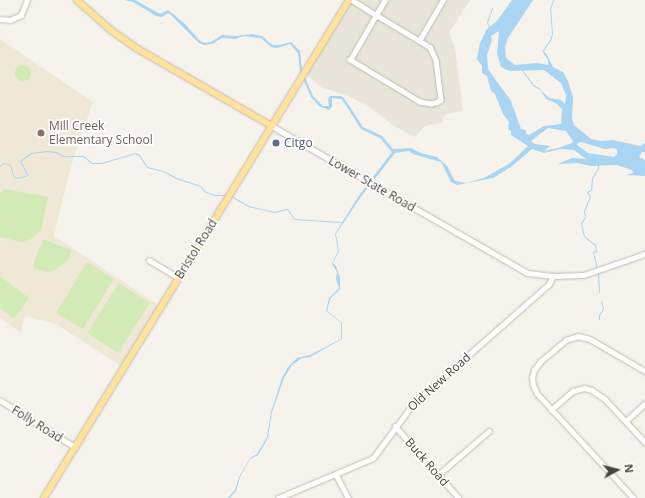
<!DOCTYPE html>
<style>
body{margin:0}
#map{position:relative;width:645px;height:498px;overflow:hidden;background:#f6f3ec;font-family:"Open Sans",sans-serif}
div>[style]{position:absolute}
.residential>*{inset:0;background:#eae5da}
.education>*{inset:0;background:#efe8d6}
.green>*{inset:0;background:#d2eab5}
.round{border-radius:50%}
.water>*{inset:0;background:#a9d4f2}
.stream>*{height:1px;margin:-0.5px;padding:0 0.5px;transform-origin:0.5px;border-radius:0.5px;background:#a9d4f2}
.roads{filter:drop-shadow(0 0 1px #c2bbae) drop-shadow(0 0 1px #c2bbae)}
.minor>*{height:4.5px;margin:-2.25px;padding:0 2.25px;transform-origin:2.25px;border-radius:2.25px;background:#fff}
.major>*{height:5.5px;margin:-2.75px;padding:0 2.75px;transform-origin:2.75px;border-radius:2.75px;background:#ffe39c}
.dots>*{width:11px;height:11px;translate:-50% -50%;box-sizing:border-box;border:2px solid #fff;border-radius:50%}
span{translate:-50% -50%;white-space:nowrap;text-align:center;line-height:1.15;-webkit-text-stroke:3.5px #fff;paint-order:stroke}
.education-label{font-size:12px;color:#785e54}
.left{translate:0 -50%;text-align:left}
.service-label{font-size:12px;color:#4e5e75}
.street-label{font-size:12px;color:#4b4439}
.north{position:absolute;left:597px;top:450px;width:40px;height:40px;-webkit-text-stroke:3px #fff;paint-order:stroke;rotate:83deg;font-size:11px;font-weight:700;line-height:16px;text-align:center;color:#4b4439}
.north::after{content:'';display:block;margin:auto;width:14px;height:18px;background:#4b4439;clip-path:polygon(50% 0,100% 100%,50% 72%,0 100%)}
</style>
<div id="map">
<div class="residential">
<i style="clip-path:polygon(352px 0,470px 0,449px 33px,455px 48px,463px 111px,446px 114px,443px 118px,443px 123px,425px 126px,415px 137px,394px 126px,367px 105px,343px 94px,322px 88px,307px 74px)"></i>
</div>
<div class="education">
<i style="clip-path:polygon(0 39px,93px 102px,70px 169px,54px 236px,161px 307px,124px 368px,56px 324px,25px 316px,21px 333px,0 318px)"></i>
</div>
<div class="green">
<i class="round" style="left:15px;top:65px;width:16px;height:16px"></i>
<i style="clip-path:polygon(5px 189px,48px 197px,41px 230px,31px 239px,22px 242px,0 237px,0 193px)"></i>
<i style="clip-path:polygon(44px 240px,72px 250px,68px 260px,55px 270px,47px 272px,33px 268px,37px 253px)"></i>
<i style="clip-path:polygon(87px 262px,114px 279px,83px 329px,56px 313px)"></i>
<i style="clip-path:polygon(0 276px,29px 298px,14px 319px,0 308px)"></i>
<i style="clip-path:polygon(119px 283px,150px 303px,118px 353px,87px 333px)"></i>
</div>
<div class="water">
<i style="clip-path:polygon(evenodd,125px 0,135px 0,160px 14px,168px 10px,185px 24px,200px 41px,205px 43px,211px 42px,222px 35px,235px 36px,252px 34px,262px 36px,272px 45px,280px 45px,291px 42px,300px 51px,302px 71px,306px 80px,313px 96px,323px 106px,329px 106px,328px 99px,330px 96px,341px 96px,344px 98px,363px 127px,382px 136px,393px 149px,411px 148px,421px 153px,437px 157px,447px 166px,455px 181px,466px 183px,484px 178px,509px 164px,528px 146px,511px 135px,511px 131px,508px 129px,509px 122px,503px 114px,495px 94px,491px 91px,487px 76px,482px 73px,482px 66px,477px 59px,480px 43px,487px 29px,497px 21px,512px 0,533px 0,508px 38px,505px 47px,506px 58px,515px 65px,537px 63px,548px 65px,548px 60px,543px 52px,546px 53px,553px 67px,563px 72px,568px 81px,573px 97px,572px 118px,574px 125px,591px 139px,601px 141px,613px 140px,640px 146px,645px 143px,645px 152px,642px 152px,639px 157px,645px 160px,645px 176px,626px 175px,633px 173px,632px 170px,617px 165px,591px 166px,577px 163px,558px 164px,572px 158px,586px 159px,574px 150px,560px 149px,544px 153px,532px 149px,511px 167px,493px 178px,457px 185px,451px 182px,441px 162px,413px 154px,409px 151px,395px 153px,360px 198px,336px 234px,339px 251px,333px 263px,336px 266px,340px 278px,340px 289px,330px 299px,327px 311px,342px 323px,342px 339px,310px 357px,302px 358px,292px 365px,284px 378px,272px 412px,268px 438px,258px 455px,250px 459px,240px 477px,236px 491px,230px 498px,228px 498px,235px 490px,239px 477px,250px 458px,257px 454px,267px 437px,271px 412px,282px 378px,288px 367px,297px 358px,310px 355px,341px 339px,341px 323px,326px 311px,329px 298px,339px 288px,336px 279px,337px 272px,332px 264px,338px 251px,335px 234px,358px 197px,392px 152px,380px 138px,361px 129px,342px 99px,332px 98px,332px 107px,329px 110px,319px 106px,311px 97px,304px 81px,300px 72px,298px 53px,290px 44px,277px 48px,271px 47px,261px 38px,244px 36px,235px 39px,222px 38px,212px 44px,204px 45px,199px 43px,170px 14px,168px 13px,162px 17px,156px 16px,133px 2px,125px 0,499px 31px,497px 54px,501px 67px,510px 71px,544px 70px,561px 83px,566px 95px,565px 104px,561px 100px,549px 98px,540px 89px,546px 99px,556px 103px,562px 109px,561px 124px,544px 126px,529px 135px,526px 134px,526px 130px,521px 129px,511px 101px,488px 69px,487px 55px,492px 40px,491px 36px,499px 31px,125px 0,548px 128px,566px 131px,573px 141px,572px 143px,558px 148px,544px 151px,550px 146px,535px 144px,531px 141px,548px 128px,125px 0,581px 142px,605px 149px,614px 148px,617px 150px,617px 154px,614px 157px,588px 153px,577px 145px,578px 143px,581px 142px)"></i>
</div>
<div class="stream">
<i style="left:489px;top:27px;width:5px;rotate:-112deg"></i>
<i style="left:487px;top:22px;width:15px;rotate:-70deg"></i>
<i style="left:544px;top:54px;width:4px;rotate:-104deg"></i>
<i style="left:543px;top:50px;width:12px;rotate:-55deg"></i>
<i style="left:550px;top:40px;width:6px;rotate:-72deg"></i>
<i style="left:552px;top:34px;width:26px;rotate:-94deg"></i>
<i style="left:550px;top:8px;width:9px;rotate:-69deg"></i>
<i style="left:522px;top:70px;width:19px;rotate:54deg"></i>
<i style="left:533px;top:85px;width:8px;rotate:30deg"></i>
<i style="left:0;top:166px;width:4px;rotate:-45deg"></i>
<i style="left:3px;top:163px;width:6px;rotate:9deg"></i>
<i style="left:9px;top:164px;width:4px;rotate:56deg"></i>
<i style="left:11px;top:167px;width:8px;rotate:76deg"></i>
<i style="left:13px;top:175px;width:4px;rotate:45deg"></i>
<i style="left:16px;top:178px;width:9px;rotate:-13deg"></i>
<i style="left:25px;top:176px;width:3px;rotate:-45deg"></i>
<i style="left:27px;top:174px;width:15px;rotate:-118deg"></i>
<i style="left:20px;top:161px;width:14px;rotate:-36deg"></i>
<i style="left:31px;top:153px;width:16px;rotate:-7deg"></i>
<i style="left:47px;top:151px;width:9px;rotate:6deg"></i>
<i style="left:56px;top:152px;width:8px;rotate:30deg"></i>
<i style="left:63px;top:156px;width:20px"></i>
<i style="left:83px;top:156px;width:11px;rotate:38deg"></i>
<i style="left:92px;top:163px;width:9px"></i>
<i style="left:101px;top:163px;width:35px;rotate:-16deg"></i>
<i style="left:135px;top:153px;width:4px;rotate:27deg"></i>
<i style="left:139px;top:155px;width:14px;rotate:56deg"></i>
<i style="left:147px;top:167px;width:16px;rotate:14deg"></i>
<i style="left:163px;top:171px;width:15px;rotate:28deg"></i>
<i style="left:176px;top:178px;width:25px;rotate:18deg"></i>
<i style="left:200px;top:186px;width:6px;rotate:51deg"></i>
<i style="left:204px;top:191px;width:11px;rotate:22deg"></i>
<i style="left:214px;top:195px;width:12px"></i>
<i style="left:231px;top:196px;width:20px;rotate:30deg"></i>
<i style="left:248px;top:206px;width:27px;rotate:13deg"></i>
<i style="left:274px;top:212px;width:13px;rotate:-13deg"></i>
<i style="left:287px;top:209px;width:12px;rotate:55deg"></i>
<i style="left:294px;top:219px;width:47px;rotate:3.7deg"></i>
<i style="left:597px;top:269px;width:17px;rotate:-103deg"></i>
<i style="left:593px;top:252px;width:3px;rotate:-18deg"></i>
<i style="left:596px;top:251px;width:6px;rotate:-99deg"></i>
<i style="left:595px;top:245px;width:14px;rotate:-141deg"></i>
<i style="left:584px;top:236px;width:13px;rotate:-103deg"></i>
<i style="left:581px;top:223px;width:7px;rotate:-56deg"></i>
<i style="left:585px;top:217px;width:6px;rotate:-99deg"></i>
<i style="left:584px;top:211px;width:16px;rotate:-68deg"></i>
<i style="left:590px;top:196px;width:5px;rotate:-127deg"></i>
<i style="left:587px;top:192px;width:4px;rotate:-27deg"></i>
<i style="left:591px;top:190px;width:12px;rotate:-85deg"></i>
<i style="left:592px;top:178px;width:12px;rotate:-59deg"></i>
<i style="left:598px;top:168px;width:4px;rotate:-90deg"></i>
<i style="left:598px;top:272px;width:20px;rotate:87deg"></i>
<i style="left:599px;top:319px;width:4px;rotate:-90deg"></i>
<i style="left:599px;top:315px;width:7px;rotate:-56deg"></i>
<i style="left:603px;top:309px;width:8px;rotate:-104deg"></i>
</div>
<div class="roads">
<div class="minor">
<i style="left:352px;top:0;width:28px;rotate:32deg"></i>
<i style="left:376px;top:15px;width:63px;rotate:30.7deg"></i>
<i style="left:430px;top:47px;width:14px;rotate:65deg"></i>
<i style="left:436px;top:60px;width:40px;rotate:82.9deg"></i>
<i style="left:441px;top:100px;width:4px;rotate:146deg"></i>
<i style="left:438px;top:102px;width:7px;rotate:164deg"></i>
<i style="left:431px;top:104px;width:11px;rotate:-170deg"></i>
<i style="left:420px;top:102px;width:82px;rotate:-149deg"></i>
<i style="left:350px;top:60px;width:52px;rotate:-60deg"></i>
<i style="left:376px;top:15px;width:17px;rotate:-59deg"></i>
<i style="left:0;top:19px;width:10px;rotate:6deg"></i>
<i style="left:10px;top:20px;width:12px;rotate:-24deg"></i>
<i style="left:21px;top:15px;width:16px;rotate:-68deg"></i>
<i style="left:419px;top:41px;width:48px;rotate:-59.7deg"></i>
<i style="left:272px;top:126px;width:295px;rotate:29.9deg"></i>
<i style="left:528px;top:273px;width:25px;rotate:7deg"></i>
<i style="left:553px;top:276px;width:31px;rotate:-2deg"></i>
<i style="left:584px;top:275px;width:65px;rotate:-19deg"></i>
<i style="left:149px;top:260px;width:35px;rotate:31deg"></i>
<i style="left:0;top:400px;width:89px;rotate:32.1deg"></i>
<i style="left:551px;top:410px;width:29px;rotate:-41deg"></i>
<i style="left:573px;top:391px;width:11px;rotate:-15deg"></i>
<i style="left:584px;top:388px;width:8px;rotate:14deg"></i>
<i style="left:592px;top:390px;width:16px;rotate:35deg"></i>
<i style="left:605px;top:399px;width:59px;rotate:47.1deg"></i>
<i style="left:626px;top:421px;width:26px;rotate:-43deg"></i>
<i style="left:395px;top:426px;width:96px;rotate:48.4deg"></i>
<i style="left:336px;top:474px;width:27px;rotate:63deg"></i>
<i style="left:438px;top:475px;width:67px;rotate:-40.8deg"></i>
<i style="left:278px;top:498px;width:103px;rotate:-22.8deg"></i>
<i style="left:373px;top:458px;width:67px;rotate:-53.5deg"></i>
<i style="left:413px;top:404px;width:181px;rotate:-41.4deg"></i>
<i style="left:549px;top:284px;width:9px;rotate:-63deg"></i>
<i style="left:633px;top:498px;width:142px;rotate:-132.7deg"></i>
<i style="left:537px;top:394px;width:10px;rotate:-114deg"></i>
<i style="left:533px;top:385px;width:7px;rotate:-98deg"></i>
<i style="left:532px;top:378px;width:8px;rotate:-76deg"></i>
<i style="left:534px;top:370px;width:11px;rotate:-52deg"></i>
<i style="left:541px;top:361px;width:33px;rotate:-40deg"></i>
<i style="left:566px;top:340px;width:13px;rotate:-18deg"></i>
<i style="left:578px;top:336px;width:12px;rotate:14deg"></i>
<i style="left:590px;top:339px;width:64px;rotate:30.2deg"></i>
</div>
<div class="major">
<i style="left:77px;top:0;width:45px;rotate:41.4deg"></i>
<i style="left:111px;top:30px;width:33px;rotate:35deg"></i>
<i style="left:138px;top:49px;width:155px;rotate:29.9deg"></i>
<i style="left:44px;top:498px;width:584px;rotate:-58.51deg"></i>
</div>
</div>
<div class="dots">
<i style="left:41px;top:133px;background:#8d6e63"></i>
<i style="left:276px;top:143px;background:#5c6f8a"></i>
</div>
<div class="education-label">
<span class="left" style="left:49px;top:133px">Mill Creek<br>Elementary School</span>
</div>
<div class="service-label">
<span class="left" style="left:284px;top:143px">Citgo</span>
</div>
<div class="street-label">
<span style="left:372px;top:184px;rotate:30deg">Lower State Road</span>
<span style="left:196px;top:249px;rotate:-58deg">Bristol Road</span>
<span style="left:439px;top:382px;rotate:-42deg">Old New Road</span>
<span style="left:37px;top:424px;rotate:32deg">Folly Road</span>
<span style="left:427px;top:462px;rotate:49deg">Buck Road</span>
</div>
<div class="north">N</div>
</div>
